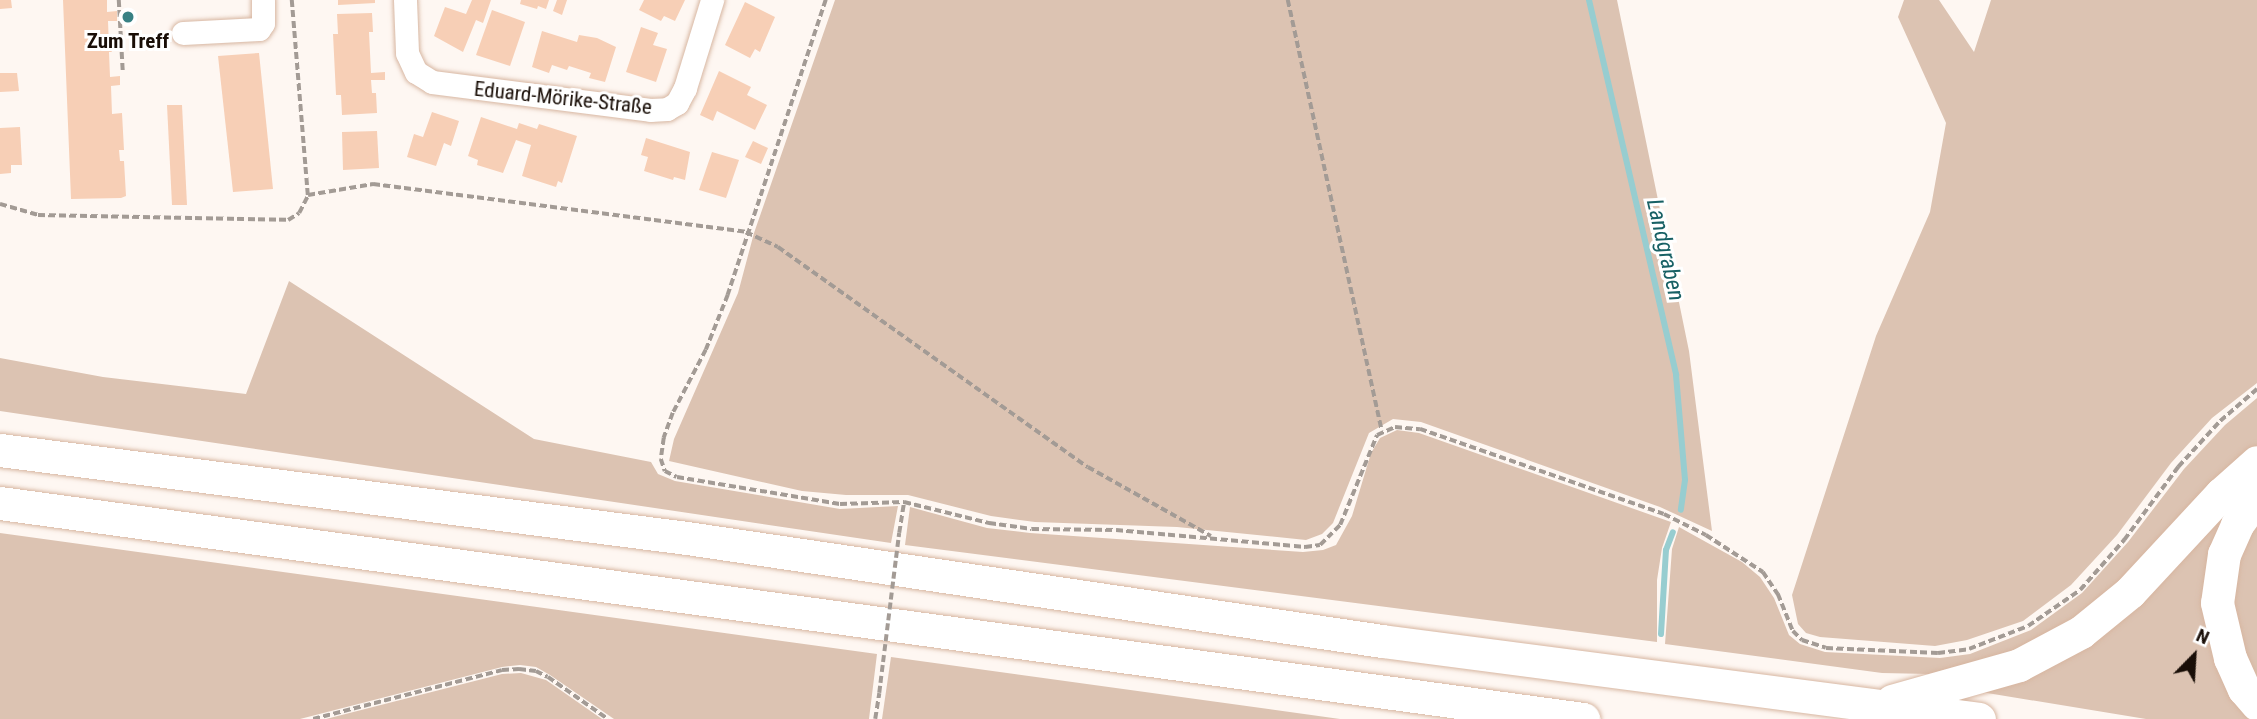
<!DOCTYPE html>
<meta charset="utf-8">
<style>
body{margin:0}
#map{position:relative;width:2257px;height:719px;overflow:hidden;background:#fef7f2;font-family:"Roboto Condensed",sans-serif}
div>[style]{position:absolute}
.green>*{inset:0;background:#dcc3b2}
.stream>*{height:6px;margin:-3px;padding:0 3px;transform-origin:3px;border-radius:3px;background:#97cdd0}
.building>*{inset:0;background:#f7cfb6}
.path>*{height:3.5px;margin-top:-1.75px;transform-origin:0;background:repeating-linear-gradient(90deg,#a39b95 0 7px,transparent 0 10.5px)}
.roads{filter:drop-shadow(0 0 2px #d7b6a1) drop-shadow(0 0 2px #d7b6a1)}
.minor>*{height:23px;margin:-11.5px;padding:0 11.5px;transform-origin:11.5px;border-radius:11.5px;background:#fff}
.highway>*{height:33px;margin:-16.5px;padding:0 16.5px;transform-origin:16.5px;border-radius:16.5px;background:#fff}
.path-bridge>*{height:3.5px;margin-top:-1.75px;transform-origin:0;background:repeating-linear-gradient(90deg,#a39b95 0 7px,transparent 0 10.5px)}
.dots>*{width:19px;height:19px;translate:-50% -50%;box-sizing:border-box;border:4px solid #fff;border-radius:50%}
span{translate:-50% -50%;white-space:nowrap;text-align:center;line-height:1.15;-webkit-text-stroke:6px #fff;paint-order:stroke}
.poi-label{font-size:21px;color:#190e07;font-weight:700}
.street-label{font-size:21px;color:#190e07}
.water-label{font-size:23px;color:#176064;font-style:italic}
.north{position:absolute;left:2159px;top:621px;width:70px;height:70px;-webkit-text-stroke:5px #fff;paint-order:stroke;rotate:24deg;font-size:19px;font-weight:700;line-height:28px;text-align:center;color:#190e07}
.north::after{content:'';display:block;margin:auto;width:24px;height:32px;background:#190e07;clip-path:polygon(50% 0,100% 100%,50% 72%,0 100%)}
</style>
<div id="map">
<div class="green">
<i style="clip-path:polygon(835px 0,1617px 0,1689px 351px,1712px 531px,1660px 507px,1421px 422px,1393px 419px,1369px 433px,1333px 523px,1322px 534px,1306px 540px,1177px 527px,1035px 522px,991px 516px,908px 495px,846px 495px,802px 491px,669px 461px,674px 439px,738px 293px,754px 233px)"></i>
<i style="clip-path:polygon(1904px 0,1939px 0,1974px 52px,1991px 0,2257px 0,2257px 383px,2212px 418px,2171px 463px,2117px 535px,2071px 585px,2023px 621px,1967px 640px,1935px 646px,1820px 637px,1806px 633px,1798px 624px,1792px 595px,1876px 336px,1930px 212px,1946px 123px,1898px 17px)"></i>
<i style="clip-path:polygon(289px 281px,534px 439px,651px 462px,658px 474px,675px 481px,840px 509px,898px 506px,891px 543px,0 411px,0 358px,103px 377px,246px 394px)"></i>
<i style="clip-path:polygon(2257px 398px,2257px 449px,2096px 610px,2042px 644px,1929px 674px,1882px 673px,1665px 644px,1672px 549px,1679px 527px,1742px 562px,1760px 577px,1774px 598px,1789px 635px,1800px 644px,1825px 652px,1940px 658px,1970px 654px,2031px 630px,2082px 593px,2128px 542px,2184px 469px,2225px 425px)"></i>
<i style="clip-path:polygon(1397px 430px,1419px 433px,1671px 522px,1662px 548px,1657px 580px,1657px 642px,905px 545px,910px 507px,987px 528px,1030px 533px,1303px 552px,1323px 550px,1336px 545px,1352px 516px,1371px 453px,1380px 438px)"></i>
<i style="clip-path:polygon(2228px 503px,2220px 536px,2257px 719px,2146px 719px,1969px 690px,1999px 683px)"></i>
<i style="clip-path:polygon(2257px 517px,2257px 682px,2250px 673px,2232px 598px,2233px 575px)"></i>
<i style="clip-path:polygon(0 533px,877px 654px,869px 719px,614px 719px,550px 675px,536px 667px,520px 665px,502px 667px,300px 719px,0 719px)"></i>
<i style="clip-path:polygon(891px 657px,1340px 719px,882px 719px)"></i>
<i style="clip-path:polygon(521px 673px,546px 680px,602px 719px,326px 719px,502px 674px)"></i>
</div>
<div class="stream">
<i style="left:1589px;top:0;width:385px;rotate:76.9deg"></i>
<i style="left:1676px;top:375px;width:105px;rotate:85.1deg"></i>
<i style="left:1685px;top:480px;width:30px;rotate:98deg"></i>
<i style="left:1661px;top:634px;width:84px;rotate:-86.6deg"></i>
<i style="left:1666px;top:550px;width:19px;rotate:-69deg"></i>
</div>
<div class="building">
<i style="clip-path:polygon(0 0,11px 0,12px 8px,0 9px)"></i>
<i style="clip-path:polygon(63px 0,107px 0,107px 12px,117px 11px,117px 21px,108px 21px,109px 47px,112px 52px,109px 52px,110px 77px,120px 76px,120px 85px,111px 86px,112px 114px,122px 113px,124px 150px,119px 150px,120px 161px,124px 161px,126px 196px,121px 198px,71px 199px)"></i>
<i style="clip-path:polygon(338px 0,375px 0,375px 3px,338px 5px)"></i>
<i style="clip-path:polygon(472px 0,491px 0,483px 23px,476px 20px,463px 52px,434px 36px,445px 7px,466px 14px)"></i>
<i style="clip-path:polygon(521px 0,549px 0,546px 9px,538px 6px,537px 9px,520px 4px)"></i>
<i style="clip-path:polygon(557px 0,567px 0,562px 15px,553px 11px)"></i>
<i style="clip-path:polygon(644px 0,685px 0,675px 21px,664px 16px,661px 21px,639px 10px)"></i>
<i style="clip-path:polygon(745px 2px,775px 17px,760px 52px,755px 49px,750px 58px,725px 45px)"></i>
<i style="clip-path:polygon(492px 10px,525px 22px,510px 66px,476px 55px)"></i>
<i style="clip-path:polygon(372px 13px,373px 32px,369px 32px,371px 73px,385px 72px,385px 80px,371px 80px,372px 93px,376px 93px,377px 113px,342px 115px,341px 95px,336px 95px,333px 34px,338px 34px,337px 14px)"></i>
<i style="clip-path:polygon(641px 27px,658px 33px,653px 45px,667px 49px,656px 82px,626px 72px)"></i>
<i style="clip-path:polygon(542px 31px,577px 42px,579px 35px,597px 38px,616px 47px,605px 82px,589px 78px,591px 73px,569px 66px,567px 70px,552px 65px,549px 73px,532px 67px)"></i>
<i style="clip-path:polygon(259px 53px,273px 189px,233px 192px,218px 56px)"></i>
<i style="clip-path:polygon(719px 71px,751px 87px,747px 95px,767px 105px,755px 130px,717px 111px,713px 121px,700px 115px)"></i>
<i style="clip-path:polygon(0 73px,17px 73px,19px 91px,0 92px)"></i>
<i style="clip-path:polygon(167px 105px,182px 105px,187px 205px,172px 205px)"></i>
<i style="clip-path:polygon(432px 112px,459px 121px,451px 146px,444px 143px,436px 166px,407px 157px,414px 134px,423px 137px)"></i>
<i style="clip-path:polygon(481px 117px,517px 129px,519px 123px,537px 129px,539px 124px,577px 136px,562px 183px,558px 181px,556px 187px,522px 176px,531px 145px,516px 140px,503px 173px,477px 165px,478px 160px,468px 156px)"></i>
<i style="clip-path:polygon(20px 127px,22px 165px,11px 165px,11px 173px,0 174px,0 128px)"></i>
<i style="clip-path:polygon(377px 131px,379px 168px,343px 170px,342px 132px)"></i>
<i style="clip-path:polygon(646px 138px,690px 152px,685px 180px,674px 177px,673px 180px,644px 171px,648px 157px,641px 155px)"></i>
<i style="clip-path:polygon(753px 141px,768px 148px,761px 164px,745px 157px)"></i>
<i style="clip-path:polygon(712px 152px,739px 160px,726px 198px,699px 190px)"></i>
</div>
<div class="path">
<i style="left:119px;top:0;width:72px;rotate:86.8deg"></i>
<i style="left:292px;top:0;width:196px;rotate:85.3deg"></i>
<i style="left:826px;top:0;width:311px;rotate:108.4deg"></i>
<i style="left:728px;top:295px;width:59px;rotate:111.8deg"></i>
<i style="left:706px;top:350px;width:71px;rotate:117.6deg"></i>
<i style="left:673px;top:413px;width:27px;rotate:110deg"></i>
<i style="left:664px;top:438px;width:21px;rotate:98deg"></i>
<i style="left:661px;top:459px;width:13px;rotate:72deg"></i>
<i style="left:665px;top:471px;width:13px;rotate:27deg"></i>
<i style="left:677px;top:477px;width:165px;rotate:9.4deg"></i>
<i style="left:840px;top:504px;width:64px;rotate:-1.8deg"></i>
<i style="left:904px;top:502px;width:88px;rotate:13.9deg"></i>
<i style="left:989px;top:523px;width:43px;rotate:7.9deg"></i>
<i style="left:1032px;top:529px;width:84px;rotate:0.7deg"></i>
<i style="left:1116px;top:530px;width:190px;rotate:5.1deg"></i>
<i style="left:1305px;top:547px;width:15px;rotate:-8deg"></i>
<i style="left:1320px;top:545px;width:28px;rotate:-45deg"></i>
<i style="left:1340px;top:525px;width:97px;rotate:-67.7deg"></i>
<i style="left:1377px;top:435px;width:20px;rotate:-24deg"></i>
<i style="left:1395px;top:427px;width:25px;rotate:5deg"></i>
<i style="left:1420px;top:429px;width:258px;rotate:19.2deg"></i>
<i style="left:1664px;top:514px;width:47px;rotate:26.6deg"></i>
<i style="left:1706px;top:535px;width:68px;rotate:33deg"></i>
<i style="left:1763px;top:572px;width:27px;rotate:56deg"></i>
<i style="left:1778px;top:594px;width:40px;rotate:68deg"></i>
<i style="left:1793px;top:631px;width:13px;rotate:45deg"></i>
<i style="left:1802px;top:640px;width:25px;rotate:18deg"></i>
<i style="left:1826px;top:648px;width:112px;rotate:2.6deg"></i>
<i style="left:1938px;top:653px;width:31px;rotate:-7deg"></i>
<i style="left:1969px;top:649px;width:63px;rotate:-21.3deg"></i>
<i style="left:2028px;top:626px;width:63px;rotate:-34.7deg"></i>
<i style="left:2080px;top:590px;width:67px;rotate:-48.7deg"></i>
<i style="left:2124px;top:540px;width:91px;rotate:-53.5deg"></i>
<i style="left:2178px;top:467px;width:62px;rotate:-47.6deg"></i>
<i style="left:2220px;top:421px;width:49px;rotate:-40.9deg"></i>
<i style="left:1288px;top:0;width:441px;rotate:77.7deg"></i>
<i style="left:0;top:204px;width:40px;rotate:16deg"></i>
<i style="left:38px;top:215px;width:250px;rotate:1.1deg"></i>
<i style="left:288px;top:220px;width:13px;rotate:-32deg"></i>
<i style="left:299px;top:213px;width:20px;rotate:-63deg"></i>
<i style="left:308px;top:195px;width:66px;rotate:-9.6deg"></i>
<i style="left:373px;top:184px;width:376px;rotate:7.3deg"></i>
<i style="left:746px;top:232px;width:35px;rotate:25deg"></i>
<i style="left:778px;top:247px;width:380px;rotate:35.4deg"></i>
<i style="left:1088px;top:467px;width:141px;rotate:29.3deg"></i>
<i style="left:899px;top:533px;width:31px;rotate:-81deg"></i>
<i style="left:313px;top:719px;width:195px;rotate:-14.5deg"></i>
<i style="left:502px;top:670px;width:17px;rotate:-3deg"></i>
<i style="left:519px;top:669px;width:17px;rotate:7deg"></i>
<i style="left:536px;top:671px;width:13px;rotate:27deg"></i>
<i style="left:548px;top:677px;width:73px;rotate:35deg"></i>
<i style="left:875px;top:719px;width:26px;rotate:-81deg"></i>
</div>
<div class="roads">
<div class="minor">
<i style="left:405px;top:0;width:53px;rotate:87.8deg"></i>
<i style="left:407px;top:53px;width:21px;rotate:65deg"></i>
<i style="left:416px;top:72px;width:19px;rotate:32deg"></i>
<i style="left:432px;top:82px;width:220px;rotate:7.3deg"></i>
<i style="left:650px;top:110px;width:17px;rotate:-3deg"></i>
<i style="left:667px;top:109px;width:12px;rotate:-31deg"></i>
<i style="left:677px;top:103px;width:17px;rotate:-62deg"></i>
<i style="left:685px;top:88px;width:92px;rotate:-72.9deg"></i>
<i style="left:183px;top:33px;width:76px;rotate:-3deg"></i>
<i style="left:259px;top:29px;width:7px;rotate:-56deg"></i>
<i style="left:263px;top:23px;width:23px;rotate:-90deg"></i>
</div>
<div class="highway">
<i style="left:0;top:450px;width:693px;rotate:7.3deg"></i>
<i style="left:687px;top:538px;width:703px;rotate:8.43deg"></i>
<i style="left:1382px;top:641px;width:602px;rotate:7.44deg"></i>
<i style="left:2257px;top:497px;width:34px;rotate:126deg"></i>
<i style="left:2237px;top:525px;width:32px;rotate:114deg"></i>
<i style="left:2224px;top:554px;width:49px;rotate:98.1deg"></i>
<i style="left:2217px;top:603px;width:57px;rotate:76.7deg"></i>
<i style="left:2230px;top:658px;width:34px;rotate:66deg"></i>
<i style="left:2244px;top:689px;width:20px;rotate:49deg"></i>
<i style="left:0;top:503px;width:1598px;rotate:7.77deg"></i>
<i style="left:1892px;top:701px;width:132px;rotate:-15.8deg"></i>
<i style="left:2019px;top:665px;width:70px;rotate:-28deg"></i>
<i style="left:2081px;top:632px;width:63px;rotate:-39.2deg"></i>
<i style="left:2130px;top:592px;width:134px;rotate:-47.1deg"></i>
<i style="left:2221px;top:494px;width:48px;rotate:-41.6deg"></i>
</div>
</div>
<div class="path-bridge">
<i style="left:879px;top:693px;width:161px;rotate:-82.9deg"></i>
</div>
<div class="dots">
<i style="left:128px;top:17px;background:#388184"></i>
</div>
<div class="poi-label">
<span style="left:128px;top:41px">Zum Treff</span>
</div>
<div class="street-label">
<span style="left:563px;top:98px;rotate:6deg">Eduard-Mörike-Straße</span>
</div>
<div class="water-label">
<span style="left:1665px;top:250px;rotate:77deg">Landgraben</span>
</div>
<div class="north">N</div>
</div>
